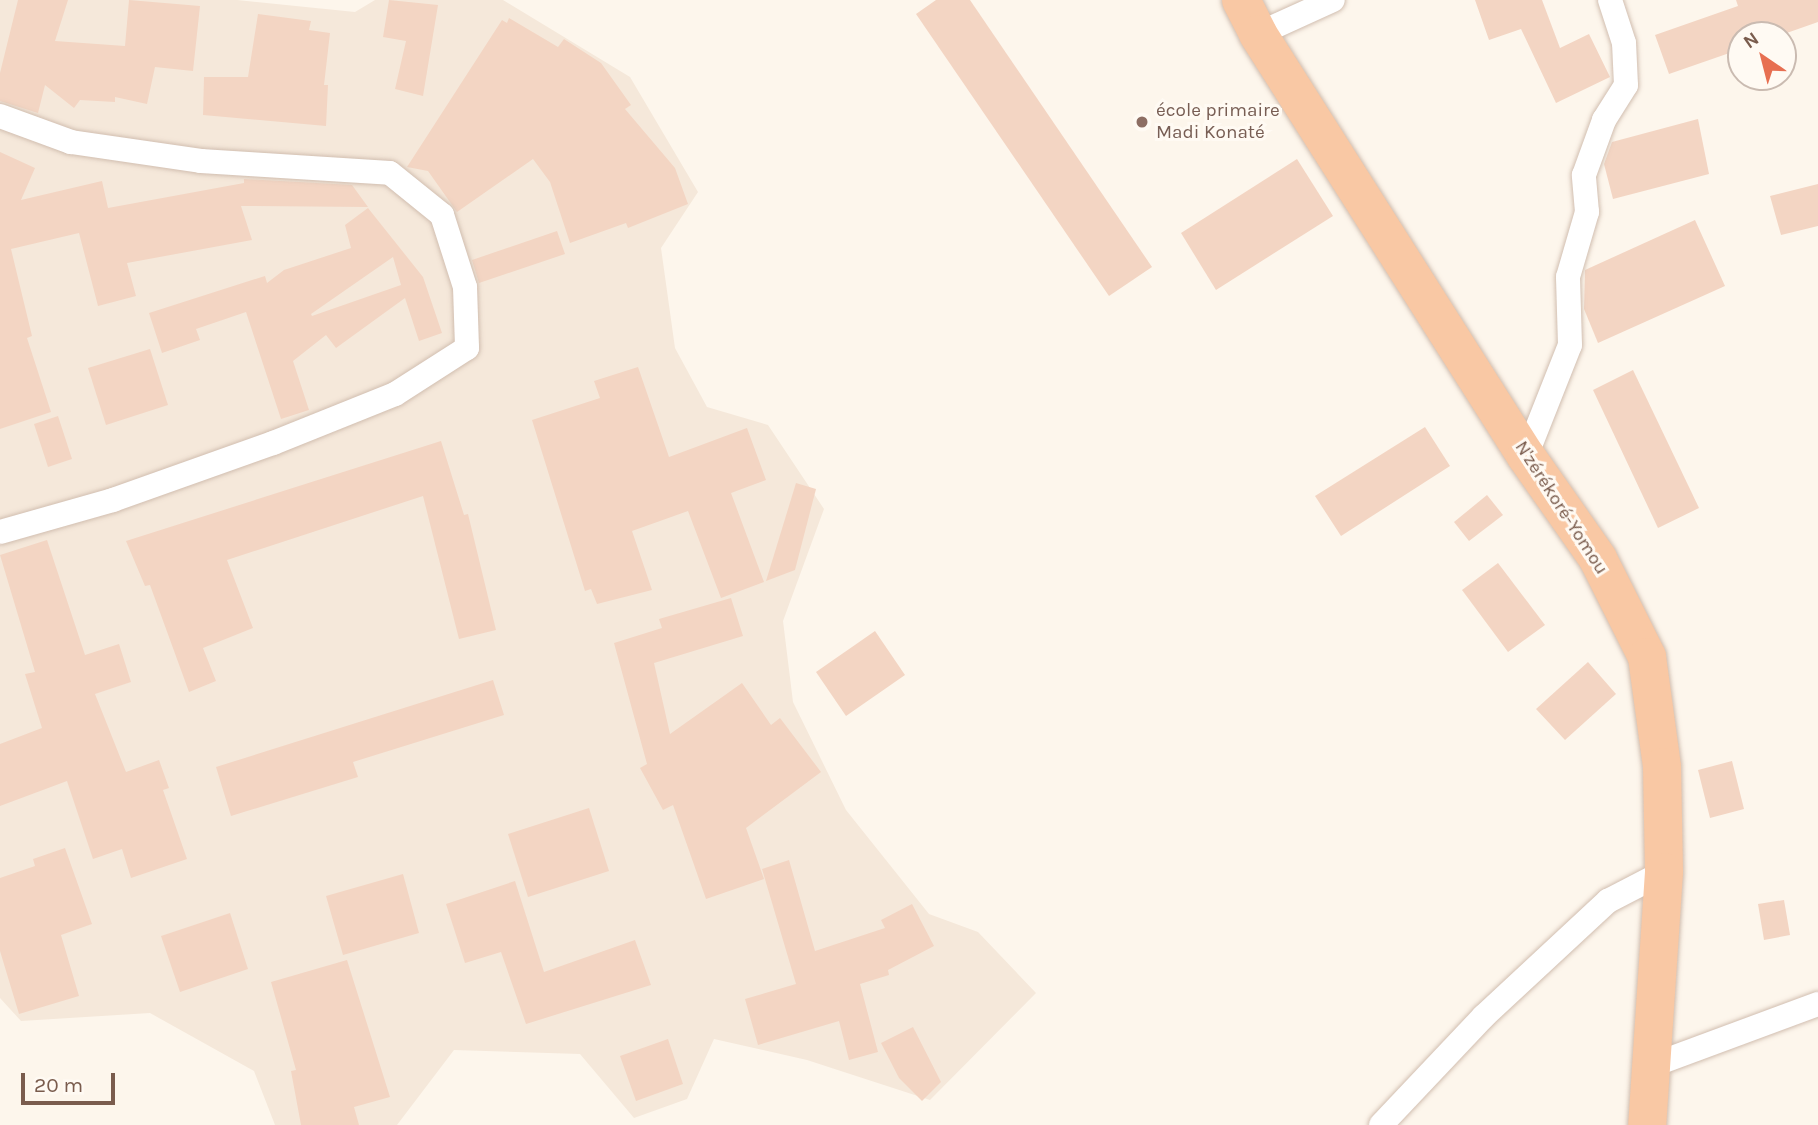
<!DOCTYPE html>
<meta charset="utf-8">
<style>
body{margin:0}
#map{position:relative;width:1818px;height:1125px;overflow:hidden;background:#fdf6ec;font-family:Karla,sans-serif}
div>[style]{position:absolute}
.residential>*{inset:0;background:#f5e8da}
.building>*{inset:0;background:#f3d5c3}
.roads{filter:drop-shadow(0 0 2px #d1beb0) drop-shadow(0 0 2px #d1beb0)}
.minor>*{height:24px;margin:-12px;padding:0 12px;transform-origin:12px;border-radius:12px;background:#fff}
.trunk>*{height:38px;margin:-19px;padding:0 19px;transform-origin:19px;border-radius:19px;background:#f9c8a4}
.dots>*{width:19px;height:19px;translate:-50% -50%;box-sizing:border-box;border:4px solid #fffaf3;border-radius:50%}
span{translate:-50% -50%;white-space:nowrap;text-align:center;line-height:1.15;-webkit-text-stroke:6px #fffaf3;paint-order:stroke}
.education-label{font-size:19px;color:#785e54}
.left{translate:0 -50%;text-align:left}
.street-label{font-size:19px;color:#7a5c4d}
.north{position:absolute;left:1727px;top:21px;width:70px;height:70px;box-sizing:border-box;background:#fffaf3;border:2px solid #cabbb1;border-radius:50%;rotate:325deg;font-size:19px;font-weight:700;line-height:28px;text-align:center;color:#7a5c4d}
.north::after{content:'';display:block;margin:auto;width:24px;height:32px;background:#e76f51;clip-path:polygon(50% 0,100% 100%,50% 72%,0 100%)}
.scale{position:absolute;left:21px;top:1073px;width:94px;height:32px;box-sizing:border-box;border:4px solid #7a5c4d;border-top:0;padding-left:9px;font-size:21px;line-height:24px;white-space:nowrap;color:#7a5c4d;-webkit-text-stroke:5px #fffaf3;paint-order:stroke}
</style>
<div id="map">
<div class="residential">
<i style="clip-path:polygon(0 0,237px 0,355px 12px,375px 0,503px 0,630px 77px,698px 192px,661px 248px,675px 348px,707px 407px,768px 425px,824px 509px,783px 621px,793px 702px,846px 810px,929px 914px,978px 932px,1036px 993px,930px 1100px,807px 1060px,714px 1039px,687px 1099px,634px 1118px,580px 1054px,454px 1050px,397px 1125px,275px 1125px,254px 1071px,150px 1013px,21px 1021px,0 998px)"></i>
</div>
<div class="building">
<i style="clip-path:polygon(18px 0,68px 0,55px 41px,125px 46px,129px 0,200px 6px,193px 71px,155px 67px,147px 104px,115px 97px,115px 102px,80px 100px,74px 108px,45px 85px,38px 113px,0 101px,0 73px)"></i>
<i style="clip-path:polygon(389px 0,438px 5px,423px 96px,395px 89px,406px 41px,383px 37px)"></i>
<i style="clip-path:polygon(936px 0,970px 0,1152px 267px,1109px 296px,916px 14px)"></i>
<i style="clip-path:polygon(1475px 0,1542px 0,1560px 48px,1589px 34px,1610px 77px,1556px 103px,1521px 29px,1489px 40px)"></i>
<i style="clip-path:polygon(1736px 0,1818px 0,1818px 22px,1781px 35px,1741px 35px,1741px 49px,1669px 74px,1655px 35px,1738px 6px)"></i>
<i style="clip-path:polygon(258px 14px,311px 21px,309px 30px,330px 33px,324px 85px,328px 85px,326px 126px,203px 115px,204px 77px,248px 77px)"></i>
<i style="clip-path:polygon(509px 18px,558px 47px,564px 39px,601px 63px,631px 105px,625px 109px,675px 168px,688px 204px,628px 228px,626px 223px,570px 243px,550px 182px,533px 159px,457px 212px,428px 171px,407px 167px,502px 20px,507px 23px)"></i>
<i style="clip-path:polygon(1698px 119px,1709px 174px,1613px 199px,1604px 164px,1612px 142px)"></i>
<i style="clip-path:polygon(0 152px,35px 168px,21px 200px,102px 181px,108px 208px,244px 183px,244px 179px,352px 185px,368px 207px,241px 206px,252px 240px,127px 263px,136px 296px,98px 306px,79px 233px,11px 249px,32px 336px,27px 338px,51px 412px,0 429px)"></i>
<i style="clip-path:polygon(1297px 159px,1333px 216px,1216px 290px,1181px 233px)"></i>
<i style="clip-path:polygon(1818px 184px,1818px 226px,1781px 235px,1770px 196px)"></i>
<i style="clip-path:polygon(evenodd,368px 208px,423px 277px,442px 333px,419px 341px,405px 298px,336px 348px,326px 335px,293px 361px,309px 410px,281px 419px,246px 312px,196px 329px,200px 340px,162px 353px,149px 313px,265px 276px,267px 283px,284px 270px,351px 248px,345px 225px,368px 208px,393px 257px,401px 285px,312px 316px,311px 314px,393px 257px)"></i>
<i style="clip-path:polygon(1695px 220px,1725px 286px,1598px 343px,1584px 309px,1585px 270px)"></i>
<i style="clip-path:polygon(557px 231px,565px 254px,479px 283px,472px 260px)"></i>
<i style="clip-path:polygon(150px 349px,168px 405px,106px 425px,88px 368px)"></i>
<i style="clip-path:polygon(638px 367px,669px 457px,747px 428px,766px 480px,731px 493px,764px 582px,721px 598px,688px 511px,632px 531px,652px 590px,597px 604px,591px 589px,585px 591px,532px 420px,600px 398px,594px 381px)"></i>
<i style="clip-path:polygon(1633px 370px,1699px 508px,1658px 528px,1593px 390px)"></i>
<i style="clip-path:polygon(58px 416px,72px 459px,48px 467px,34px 424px)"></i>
<i style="clip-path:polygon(1425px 427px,1450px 466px,1341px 536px,1315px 496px)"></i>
<i style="clip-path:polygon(441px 441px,464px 515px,468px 514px,496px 630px,459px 639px,423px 496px,227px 560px,253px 628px,203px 648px,216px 681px,189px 692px,150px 585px,145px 586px,126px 541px)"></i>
<i style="clip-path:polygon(796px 483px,816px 489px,795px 570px,766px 581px)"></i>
<i style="clip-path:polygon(1487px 495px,1503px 515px,1469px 541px,1454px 522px)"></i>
<i style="clip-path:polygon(47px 540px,85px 655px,119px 644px,131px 682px,95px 694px,126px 772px,159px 760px,169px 788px,163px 790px,187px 859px,131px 878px,122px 849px,93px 859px,67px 781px,0 806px,0 744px,42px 728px,25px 674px,35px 672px,0 555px)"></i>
<i style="clip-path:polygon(1498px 563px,1545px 625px,1508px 652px,1462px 590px)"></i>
<i style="clip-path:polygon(731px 598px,743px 636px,654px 663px,670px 734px,742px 683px,771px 725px,780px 718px,821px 772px,746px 828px,764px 879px,706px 899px,673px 805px,663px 810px,640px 768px,647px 764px,614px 643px,662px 628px,659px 619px)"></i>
<i style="clip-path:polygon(875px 631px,905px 675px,846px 716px,816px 672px)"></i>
<i style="clip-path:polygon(1588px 662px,1616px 694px,1565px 740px,1536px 709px)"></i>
<i style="clip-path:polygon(493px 680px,504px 715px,353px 762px,358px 777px,231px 816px,216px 767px)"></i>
<i style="clip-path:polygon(1732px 761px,1744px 809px,1710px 818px,1698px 770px)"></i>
<i style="clip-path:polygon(589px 808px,609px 871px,528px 897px,508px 834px)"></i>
<i style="clip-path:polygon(65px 848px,92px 924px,61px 935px,79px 996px,19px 1014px,0 951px,0 878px,35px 866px,33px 859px)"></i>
<i style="clip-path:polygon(789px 860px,815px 951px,885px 928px,881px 920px,912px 904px,934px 946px,888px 970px,889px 975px,860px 984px,878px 1052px,849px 1060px,839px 1021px,758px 1045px,745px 999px,796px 984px,762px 869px)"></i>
<i style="clip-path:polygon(403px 874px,419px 933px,343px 955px,326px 896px)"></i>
<i style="clip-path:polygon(515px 881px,544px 972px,635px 940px,651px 985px,526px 1024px,501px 952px,465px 963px,446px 904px)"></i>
<i style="clip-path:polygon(1784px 900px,1790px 935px,1764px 940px,1758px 904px)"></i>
<i style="clip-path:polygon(230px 913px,248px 969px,180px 992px,161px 936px)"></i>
<i style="clip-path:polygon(347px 960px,390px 1097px,354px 1107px,359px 1125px,301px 1125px,291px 1071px,296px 1070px,271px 982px)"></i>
<i style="clip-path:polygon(913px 1027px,941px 1082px,922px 1101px,899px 1078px,881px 1043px)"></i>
<i style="clip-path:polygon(668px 1039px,683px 1084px,636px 1101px,620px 1056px)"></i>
</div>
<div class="roads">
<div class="minor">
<i style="left:1258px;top:34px;width:82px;rotate:-24.4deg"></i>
<i style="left:0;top:116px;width:76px;rotate:20.1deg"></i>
<i style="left:71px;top:142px;width:131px;rotate:8.3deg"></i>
<i style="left:201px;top:161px;width:189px;rotate:3.6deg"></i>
<i style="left:390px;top:173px;width:67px;rotate:38.9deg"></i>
<i style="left:442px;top:215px;width:76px;rotate:72.3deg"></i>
<i style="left:465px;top:287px;width:61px;rotate:88.1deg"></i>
<i style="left:467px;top:348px;width:85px;rotate:147.4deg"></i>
<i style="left:395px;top:394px;width:131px;rotate:158.1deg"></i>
<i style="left:273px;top:443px;width:170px;rotate:160.4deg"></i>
<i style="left:113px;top:500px;width:117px;rotate:164.2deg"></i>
<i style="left:1526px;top:456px;width:119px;rotate:-68.4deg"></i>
<i style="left:1570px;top:345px;width:68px;rotate:-91.7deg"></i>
<i style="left:1568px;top:277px;width:68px;rotate:-73.7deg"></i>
<i style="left:1587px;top:212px;width:37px;rotate:-95deg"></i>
<i style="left:1584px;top:175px;width:59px;rotate:-70deg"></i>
<i style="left:1604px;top:120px;width:41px;rotate:-57.8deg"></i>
<i style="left:1626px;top:85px;width:42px;rotate:-92.7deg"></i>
<i style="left:1624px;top:43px;width:45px;rotate:-108deg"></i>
<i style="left:1653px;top:1065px;width:176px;rotate:-20.3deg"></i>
<i style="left:1381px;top:1125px;width:149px;rotate:-46.6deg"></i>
<i style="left:1483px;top:1017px;width:171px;rotate:-42.9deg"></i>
<i style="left:1608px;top:901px;width:63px;rotate:-27.4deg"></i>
</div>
<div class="trunk">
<i style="left:1241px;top:0;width:38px;rotate:63deg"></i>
<i style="left:1258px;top:34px;width:500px;rotate:57.6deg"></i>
<i style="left:1526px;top:456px;width:126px;rotate:55deg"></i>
<i style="left:1598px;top:559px;width:110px;rotate:63.4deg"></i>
<i style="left:1647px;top:657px;width:111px;rotate:82.2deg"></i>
<i style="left:1662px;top:767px;width:105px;rotate:88.9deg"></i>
<i style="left:1664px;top:872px;width:254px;rotate:93.8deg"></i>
</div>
</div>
<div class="dots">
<i style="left:1142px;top:122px;background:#8d6e63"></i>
</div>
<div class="education-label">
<span class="left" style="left:1156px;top:122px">école primaire<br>Madi Konaté</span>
</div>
<div class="street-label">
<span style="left:1561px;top:508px;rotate:57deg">N'zérékoré-Yomou</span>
</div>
<div class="north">N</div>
<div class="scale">20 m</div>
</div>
